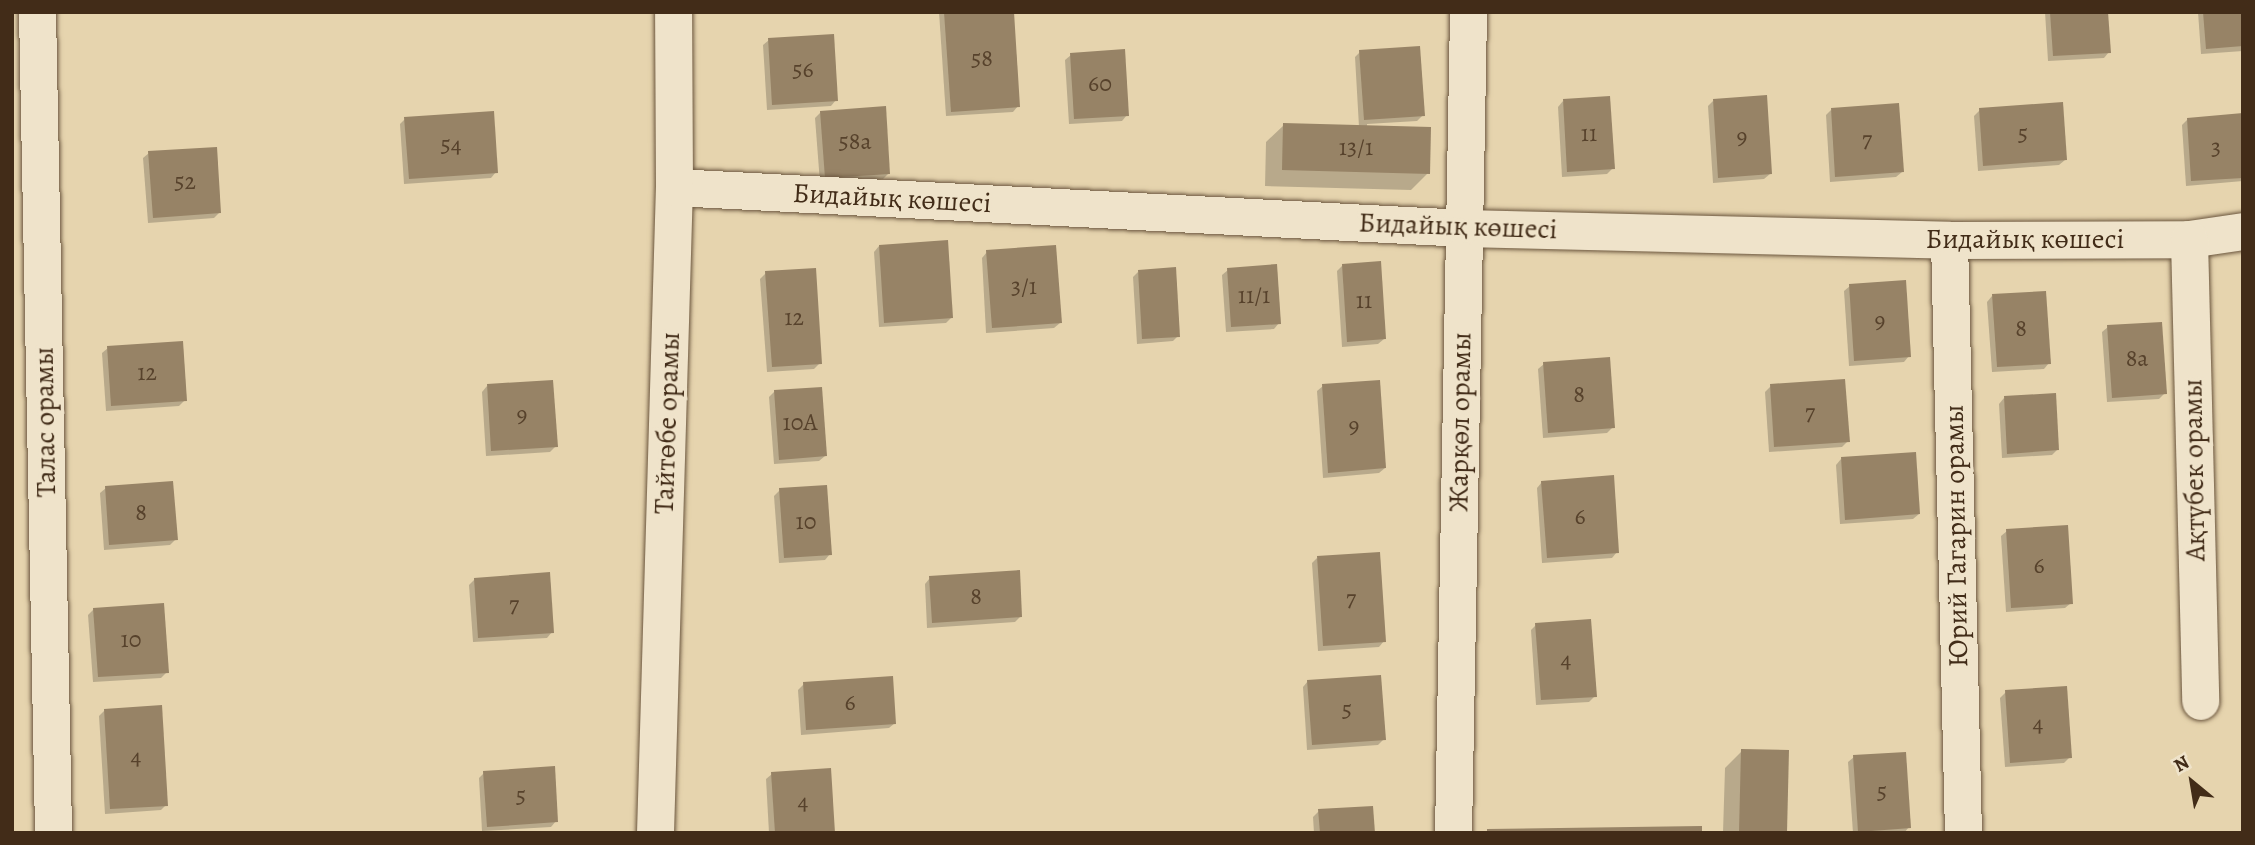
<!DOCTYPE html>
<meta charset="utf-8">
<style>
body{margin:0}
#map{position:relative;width:2255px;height:845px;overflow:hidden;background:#e6d4ae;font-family:Alegreya,serif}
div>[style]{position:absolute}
.shadow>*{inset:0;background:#0003}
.building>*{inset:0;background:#978366}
.roads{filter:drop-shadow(0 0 2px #6b563e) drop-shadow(0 0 2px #6b563e)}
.street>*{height:37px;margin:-18.5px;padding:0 18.5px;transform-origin:18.5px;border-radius:18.5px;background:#efe3ca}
span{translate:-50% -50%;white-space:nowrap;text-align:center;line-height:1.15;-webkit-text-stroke:6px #efe3ca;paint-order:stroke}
.number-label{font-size:24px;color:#57422c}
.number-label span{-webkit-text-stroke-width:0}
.street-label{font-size:28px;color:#422c18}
.frame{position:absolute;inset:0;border:14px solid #422c18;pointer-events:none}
.north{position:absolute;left:2157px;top:747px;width:70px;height:70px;-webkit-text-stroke:5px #efe3ca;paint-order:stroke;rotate:330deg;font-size:19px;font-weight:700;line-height:28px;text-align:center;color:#422c18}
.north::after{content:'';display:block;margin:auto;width:24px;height:32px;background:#422c18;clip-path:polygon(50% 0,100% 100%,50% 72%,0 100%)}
</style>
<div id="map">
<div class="shadow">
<i style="clip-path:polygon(939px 12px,1012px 12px,1018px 106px,1013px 112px,946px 116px)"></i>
<i style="clip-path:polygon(2045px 12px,2106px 12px,2109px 52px,2104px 58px,2048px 61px)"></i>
<i style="clip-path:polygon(2198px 12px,2243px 12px,2243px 51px,2201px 54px)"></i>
<i style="clip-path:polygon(769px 40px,836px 100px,831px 106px,767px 110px,763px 45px)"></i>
<i style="clip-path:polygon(1360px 52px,1423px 115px,1417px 121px,1367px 124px,1367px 127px,1428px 173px,1411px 190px,1265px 186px,1266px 142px,1284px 125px,1359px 127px,1355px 57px)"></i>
<i style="clip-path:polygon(1071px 55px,1127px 115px,1122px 121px,1069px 124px,1065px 60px)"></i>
<i style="clip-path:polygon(1563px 101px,1613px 168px,1607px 174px,1562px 177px,1558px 107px)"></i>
<i style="clip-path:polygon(1713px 101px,1770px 174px,1764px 179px,1713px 183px,1708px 106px)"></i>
<i style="clip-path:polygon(1831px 110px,1902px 172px,1896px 177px,1830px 182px,1826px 115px)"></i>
<i style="clip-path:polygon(1980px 110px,2065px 160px,2059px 165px,1978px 171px,1974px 116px)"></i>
<i style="clip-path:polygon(821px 112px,889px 173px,883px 179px,820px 183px,815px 118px)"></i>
<i style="clip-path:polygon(2243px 115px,2243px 181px,2186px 186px,2182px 125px,2188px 119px)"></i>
<i style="clip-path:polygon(405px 119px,496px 172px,491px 178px,404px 184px,400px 124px)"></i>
<i style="clip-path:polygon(149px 153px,219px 213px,214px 218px,148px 223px,143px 158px)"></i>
<i style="clip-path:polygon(879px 246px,952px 317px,946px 323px,879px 327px,874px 252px)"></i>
<i style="clip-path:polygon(987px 252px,1060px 323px,1054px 328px,986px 333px,982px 258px)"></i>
<i style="clip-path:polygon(1343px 265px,1384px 339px,1378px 344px,1342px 347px,1337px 271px)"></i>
<i style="clip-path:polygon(1228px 270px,1279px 323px,1274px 329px,1226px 332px,1222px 275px)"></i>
<i style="clip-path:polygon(1138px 272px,1178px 336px,1173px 341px,1137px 344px,1133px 277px)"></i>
<i style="clip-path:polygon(766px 273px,820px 363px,814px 369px,767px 372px,760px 279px)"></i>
<i style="clip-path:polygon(1850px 286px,1909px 356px,1904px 362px,1849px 366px,1844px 291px)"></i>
<i style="clip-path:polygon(1992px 296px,2049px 363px,2044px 369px,1992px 372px,1987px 302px)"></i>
<i style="clip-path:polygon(2108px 327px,2165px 393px,2159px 399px,2107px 402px,2102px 332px)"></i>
<i style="clip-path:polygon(108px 348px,185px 400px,179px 406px,106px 411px,102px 353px)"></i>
<i style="clip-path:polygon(1544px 364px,1613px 427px,1607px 433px,1543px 438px,1538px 369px)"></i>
<i style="clip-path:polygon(487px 386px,556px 446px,550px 452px,486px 456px,482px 392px)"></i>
<i style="clip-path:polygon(1323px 386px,1385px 468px,1379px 473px,1323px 478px,1317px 391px)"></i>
<i style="clip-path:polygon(1771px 386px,1848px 441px,1842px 447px,1769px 452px,1765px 392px)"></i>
<i style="clip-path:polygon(775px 391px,825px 456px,819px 461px,774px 464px,769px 397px)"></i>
<i style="clip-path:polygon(2004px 398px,2058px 449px,2052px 455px,2002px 458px,1999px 404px)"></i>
<i style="clip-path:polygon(1841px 459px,1919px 514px,1913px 519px,1840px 524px,1836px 465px)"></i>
<i style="clip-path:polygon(1542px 482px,1617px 552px,1612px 558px,1542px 563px,1537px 488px)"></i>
<i style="clip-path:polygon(106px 488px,176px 539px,170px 545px,104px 550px,100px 493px)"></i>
<i style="clip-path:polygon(780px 490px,830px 554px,825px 560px,779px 563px,774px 496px)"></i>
<i style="clip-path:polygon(2007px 531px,2071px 603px,2065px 608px,2006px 612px,2001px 536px)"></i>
<i style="clip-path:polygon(1317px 558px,1384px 641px,1379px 647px,1318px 651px,1312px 563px)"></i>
<i style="clip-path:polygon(930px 578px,1021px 616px,1015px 622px,927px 628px,925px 584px)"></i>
<i style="clip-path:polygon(475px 579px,552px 632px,547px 638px,473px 642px,469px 585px)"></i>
<i style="clip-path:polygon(94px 609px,167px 672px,161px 678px,93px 682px,88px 615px)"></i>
<i style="clip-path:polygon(1536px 625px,1595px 696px,1589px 702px,1536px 705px,1531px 630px)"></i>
<i style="clip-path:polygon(1308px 681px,1384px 739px,1378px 745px,1307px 750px,1303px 687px)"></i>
<i style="clip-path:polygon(804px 684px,895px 723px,889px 728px,801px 735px,798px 690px)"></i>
<i style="clip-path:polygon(2006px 692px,2070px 757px,2064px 763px,2005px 767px,2000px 698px)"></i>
<i style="clip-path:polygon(105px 710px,166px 805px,161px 810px,105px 814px,99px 716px)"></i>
<i style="clip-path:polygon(1742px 751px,1785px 833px,1723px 833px,1725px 768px)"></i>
<i style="clip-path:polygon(1854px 757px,1909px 827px,1904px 833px,1853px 833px,1848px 762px)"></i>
<i style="clip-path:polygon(484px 773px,556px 821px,551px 827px,482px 831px,479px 778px)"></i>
<i style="clip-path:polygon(772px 774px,833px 833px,769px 833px,766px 779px)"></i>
<i style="clip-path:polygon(1319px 811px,1373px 833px,1314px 833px,1313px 817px)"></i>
</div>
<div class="building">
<i style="clip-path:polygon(944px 12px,1014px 12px,1020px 107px,951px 112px)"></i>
<i style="clip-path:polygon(2050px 12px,2108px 12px,2111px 53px,2053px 56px)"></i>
<i style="clip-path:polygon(2203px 12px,2243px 12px,2243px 46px,2206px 49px)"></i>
<i style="clip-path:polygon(834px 34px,838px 101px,772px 105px,768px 38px)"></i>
<i style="clip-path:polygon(1420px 46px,1425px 116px,1364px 120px,1359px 50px)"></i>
<i style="clip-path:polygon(1125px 49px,1129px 116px,1074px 119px,1070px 53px)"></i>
<i style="clip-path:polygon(1767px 95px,1772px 174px,1718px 178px,1713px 99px)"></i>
<i style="clip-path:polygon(1610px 96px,1615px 169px,1567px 172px,1563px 99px)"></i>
<i style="clip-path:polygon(2063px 102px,2067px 160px,1983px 166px,1979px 108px)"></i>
<i style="clip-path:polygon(1899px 103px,1904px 172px,1835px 177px,1831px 108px)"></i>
<i style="clip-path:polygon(886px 106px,890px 174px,825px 178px,820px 111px)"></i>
<i style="clip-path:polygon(494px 111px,498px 173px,409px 179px,404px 117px)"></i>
<i style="clip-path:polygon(2243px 113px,2243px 178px,2191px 181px,2187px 118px)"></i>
<i style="clip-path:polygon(1283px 123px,1431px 127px,1430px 174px,1282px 170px)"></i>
<i style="clip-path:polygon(217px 147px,221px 213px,153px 218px,148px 151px)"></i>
<i style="clip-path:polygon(948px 240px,953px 318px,884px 323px,879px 245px)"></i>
<i style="clip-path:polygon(1056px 245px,1062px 323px,992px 328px,986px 250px)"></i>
<i style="clip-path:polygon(1381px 261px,1386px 339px,1347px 342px,1342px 264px)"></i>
<i style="clip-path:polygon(1277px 264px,1281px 324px,1231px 327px,1227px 268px)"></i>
<i style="clip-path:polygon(1176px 267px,1180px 337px,1142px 339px,1138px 270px)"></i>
<i style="clip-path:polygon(816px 268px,822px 364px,772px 367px,765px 271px)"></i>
<i style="clip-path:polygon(1906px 280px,1911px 357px,1854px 361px,1849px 284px)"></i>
<i style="clip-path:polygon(2046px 291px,2051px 364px,1997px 367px,1992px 294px)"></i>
<i style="clip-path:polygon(2162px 322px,2167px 394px,2112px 398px,2107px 325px)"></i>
<i style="clip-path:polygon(183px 341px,187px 401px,111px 406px,107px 346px)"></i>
<i style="clip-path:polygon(1610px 357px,1615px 428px,1548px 433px,1543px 362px)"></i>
<i style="clip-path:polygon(1845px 379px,1850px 442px,1774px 447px,1770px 384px)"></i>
<i style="clip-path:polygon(553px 380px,558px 447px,491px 451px,487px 384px)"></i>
<i style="clip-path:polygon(1380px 380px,1386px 468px,1328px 473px,1322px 384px)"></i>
<i style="clip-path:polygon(822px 387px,827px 456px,779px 460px,774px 390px)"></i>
<i style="clip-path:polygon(2056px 393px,2059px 450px,2007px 454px,2004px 396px)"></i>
<i style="clip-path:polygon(1916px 452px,1920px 514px,1845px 520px,1841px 457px)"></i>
<i style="clip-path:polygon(1614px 475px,1619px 553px,1547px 558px,1541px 481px)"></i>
<i style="clip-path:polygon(173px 481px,178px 540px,109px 545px,105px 486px)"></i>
<i style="clip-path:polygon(827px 485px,832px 555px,784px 558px,779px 488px)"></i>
<i style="clip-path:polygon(2068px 525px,2073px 604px,2011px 608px,2006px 529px)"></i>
<i style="clip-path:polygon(1380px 552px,1386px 642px,1323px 646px,1317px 556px)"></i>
<i style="clip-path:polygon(1020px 570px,1022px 617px,932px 623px,929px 576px)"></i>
<i style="clip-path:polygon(550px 572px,554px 633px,478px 638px,474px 578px)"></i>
<i style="clip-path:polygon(164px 603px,169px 673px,98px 677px,93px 608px)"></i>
<i style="clip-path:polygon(1591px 619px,1597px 697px,1541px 700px,1535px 623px)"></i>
<i style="clip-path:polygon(1381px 675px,1386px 740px,1312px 745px,1307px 680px)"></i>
<i style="clip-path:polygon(893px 676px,896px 724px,806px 730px,803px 682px)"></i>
<i style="clip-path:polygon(2067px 686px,2072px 758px,2010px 763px,2005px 690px)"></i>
<i style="clip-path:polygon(162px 705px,168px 806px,110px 809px,104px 709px)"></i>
<i style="clip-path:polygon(1741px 749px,1789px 750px,1787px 833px,1739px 833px)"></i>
<i style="clip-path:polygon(1906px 752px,1911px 828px,1858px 832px,1853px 755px)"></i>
<i style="clip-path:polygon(555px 766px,558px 822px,487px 827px,483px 771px)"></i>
<i style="clip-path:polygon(831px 768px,835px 833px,775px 833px,771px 772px)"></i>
<i style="clip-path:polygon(1373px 806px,1375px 833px,1320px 833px,1318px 809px)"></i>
<i style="clip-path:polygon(1702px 826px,1702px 833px,1487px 833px,1487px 829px)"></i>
</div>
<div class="roads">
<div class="street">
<i style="left:37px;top:12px;width:821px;rotate:88.88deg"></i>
<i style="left:674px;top:187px;width:791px;rotate:2.97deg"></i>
<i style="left:1464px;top:228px;width:485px;rotate:1.4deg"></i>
<i style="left:1949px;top:240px;width:240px;rotate:-0.2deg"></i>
<i style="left:2189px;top:239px;width:55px;rotate:-8.4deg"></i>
<i style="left:2189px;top:239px;width:462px;rotate:88.6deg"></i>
<i style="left:1949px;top:240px;width:593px;rotate:88.65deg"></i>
<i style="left:655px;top:833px;width:646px;rotate:-88.32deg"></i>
<i style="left:674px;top:187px;width:175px;rotate:-90.3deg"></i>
<i style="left:1453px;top:833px;width:821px;rotate:-88.95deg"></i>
</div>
</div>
<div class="number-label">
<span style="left:982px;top:59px">58</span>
<span style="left:803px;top:70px">56</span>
<span style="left:1100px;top:84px">60</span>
<span style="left:1589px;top:134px">11</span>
<span style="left:2023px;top:134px">5</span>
<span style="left:1742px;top:137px">9</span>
<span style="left:1867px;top:140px">7</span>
<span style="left:855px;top:142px">58а</span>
<span style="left:451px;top:145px">54</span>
<span style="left:1356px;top:148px">13/1</span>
<span style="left:2216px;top:148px">3</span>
<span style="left:185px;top:182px">52</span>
<span style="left:1024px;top:287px">3/1</span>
<span style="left:1254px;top:296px">11/1</span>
<span style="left:1364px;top:301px">11</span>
<span style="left:794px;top:318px">12</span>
<span style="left:1880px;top:321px">9</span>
<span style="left:2021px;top:329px">8</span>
<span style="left:2137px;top:359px">8а</span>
<span style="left:147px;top:373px">12</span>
<span style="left:1579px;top:395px">8</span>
<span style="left:1810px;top:413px">7</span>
<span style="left:522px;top:415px">9</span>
<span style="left:800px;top:423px">10А</span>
<span style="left:1354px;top:426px">9</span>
<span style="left:141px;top:513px">8</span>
<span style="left:1580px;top:517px">6</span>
<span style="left:806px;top:522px">10</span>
<span style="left:2039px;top:566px">6</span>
<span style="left:976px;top:597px">8</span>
<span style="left:1351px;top:599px">7</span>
<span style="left:514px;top:605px">7</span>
<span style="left:131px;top:640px">10</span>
<span style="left:1566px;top:660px">4</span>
<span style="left:850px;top:703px">6</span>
<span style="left:1347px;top:710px">5</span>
<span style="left:2038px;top:724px">4</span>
<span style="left:136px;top:757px">4</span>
<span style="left:1882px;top:792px">5</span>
<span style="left:521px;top:796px">5</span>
<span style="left:803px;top:802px">4</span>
</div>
<div class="street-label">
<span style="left:892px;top:198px;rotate:3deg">Бидайық көшесі</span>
<span style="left:1458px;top:226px;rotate:2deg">Бидайық көшесі</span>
<span style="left:2025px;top:239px">Бидайық көшесі</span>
<span style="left:45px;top:422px;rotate:-91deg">Талас орамы</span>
<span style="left:1460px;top:422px;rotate:-89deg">Жарқөл орамы</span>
<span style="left:667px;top:423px;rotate:-88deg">Тайтөбе орамы</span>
<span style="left:2194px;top:470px;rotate:-91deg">Ақтүбек орамы</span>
<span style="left:1956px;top:536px;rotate:-91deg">Юрий Гагарин орамы</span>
</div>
<div class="frame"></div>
<div class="north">N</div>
</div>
